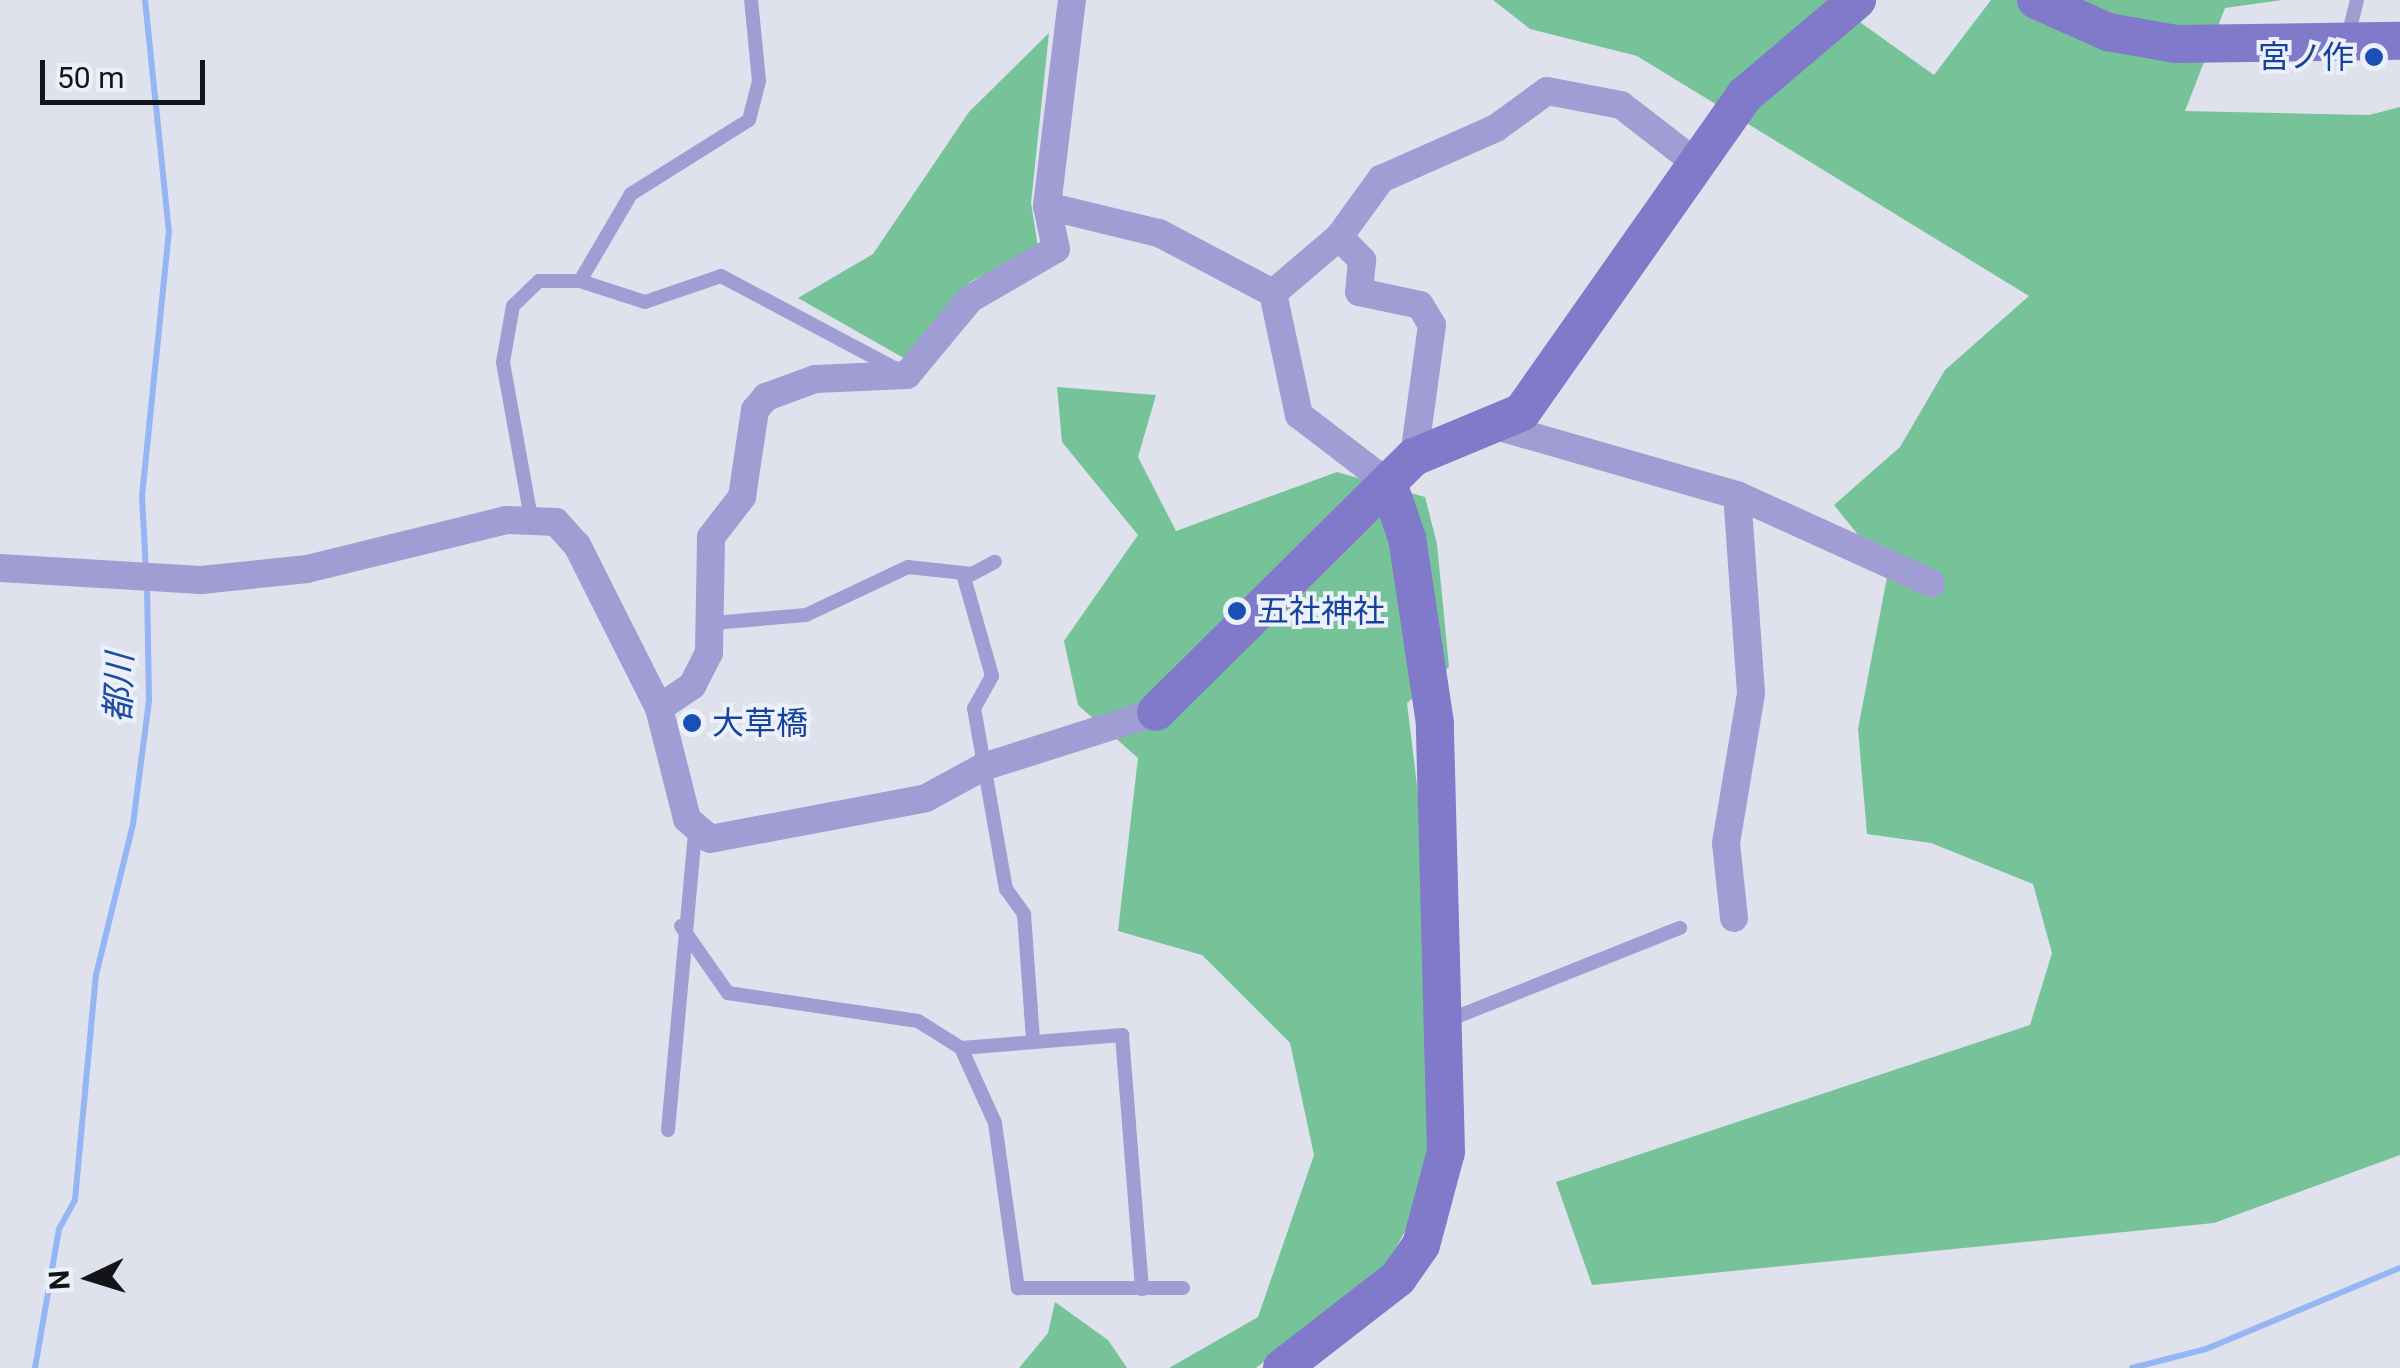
<!DOCTYPE html>
<meta charset="utf-8">
<style>
body{margin:0}
#map{position:relative;width:2400px;height:1368px;overflow:hidden;background:#dfe2ec;font-family:Roboto,"Noto Sans JP",sans-serif}
div>[style]{position:absolute}
.green>*{inset:0;background:#76c399}
.stream>*{height:6px;margin:-3px;padding:0 3px;transform-origin:3px;border-radius:3px;background:#95b6f2}
.lane>*{height:14px;margin:-7px;padding:0 7px;transform-origin:7px;border-radius:7px;background:#a09dd4}
.street>*{height:28px;margin:-14px;padding:0 14px;transform-origin:14px;border-radius:14px;background:#a09dd4}
.secondary>*{height:38px;margin:-19px;padding:0 19px;transform-origin:19px;border-radius:19px;background:#8179c9}
.dots>*{width:28px;height:28px;translate:-50% -50%;box-sizing:border-box;border:5px solid #ecf0fa;border-radius:50%}
span{translate:-50% -50%;white-space:nowrap;text-align:center;line-height:1.15;-webkit-text-stroke:8px #ecf0fa;paint-order:stroke}
.transit-label{font-size:32px;color:#164399}
.right{translate:-100% -50%;text-align:right}
.left{translate:0 -50%;text-align:left}
.water-label{font-size:35px;color:#1f4ca0;font-style:italic}
.north{position:absolute;left:40px;top:1228px;width:100px;height:100px;-webkit-text-stroke:8px #ecf0fa;paint-order:stroke;rotate:266deg;font-size:28px;font-weight:700;line-height:40px;text-align:center;color:#131417}
.north::after{content:'';display:block;margin:auto;width:35px;height:45px;background:#131417;clip-path:polygon(50% 0,100% 100%,50% 72%,0 100%)}
.scale{position:absolute;left:40px;top:60px;width:165px;height:45px;box-sizing:border-box;border:5px solid #131417;border-top:0;padding-left:12px;font-size:30px;line-height:35px;white-space:nowrap;color:#131417;-webkit-text-stroke:8px #ecf0fa;paint-order:stroke}
</style>
<div id="map">
<div class="green">
<i style="clip-path:polygon(1493px 0,1829px 0,1934px 75px,1991px 0,2282px 0,2225px 8px,2185px 111px,2369px 115px,2400px 107px,2400px 1155px,2214px 1223px,1592px 1285px,1556px 1182px,2030px 1025px,2052px 953px,2033px 884px,1931px 843px,1867px 834px,1858px 729px,1888px 572px,1834px 505px,1900px 447px,1945px 370px,2029px 296px,1637px 56px,1530px 29px)"></i>
<i style="clip-path:polygon(1049px 33px,1031px 203px,1038px 247px,970px 282px,909px 361px,798px 298px,873px 254px,969px 112px)"></i>
<i style="clip-path:polygon(1057px 387px,1156px 395px,1138px 457px,1176px 531px,1337px 472px,1425px 497px,1437px 544px,1449px 667px,1407px 703px,1433px 917px,1430px 1186px,1388px 1262px,1256px 1368px,1169px 1368px,1258px 1317px,1314px 1155px,1290px 1043px,1202px 955px,1118px 931px,1138px 758px,1078px 705px,1064px 641px,1138px 535px,1062px 442px)"></i>
<i style="clip-path:polygon(1055px 1302px,1108px 1340px,1127px 1368px,1019px 1368px,1048px 1333px)"></i>
</div>
<div class="stream">
<i style="left:145px;top:0;width:232px;rotate:84.1deg"></i>
<i style="left:169px;top:231px;width:267px;rotate:95.8deg"></i>
<i style="left:142px;top:497px;width:74px;rotate:86.9deg"></i>
<i style="left:35px;top:1368px;width:141px;rotate:-80.2deg"></i>
<i style="left:59px;top:1229px;width:33px;rotate:-61deg"></i>
<i style="left:75px;top:1200px;width:226px;rotate:-84.7deg"></i>
<i style="left:96px;top:975px;width:155px;rotate:-76.2deg"></i>
<i style="left:133px;top:824px;width:125px;rotate:-82.6deg"></i>
<i style="left:149px;top:700px;width:117px;rotate:-91deg"></i>
<i style="left:2132px;top:1368px;width:76px;rotate:-14.4deg"></i>
<i style="left:2206px;top:1349px;width:210px;rotate:-22.7deg"></i>
</div>
<div class="lane">
<i style="left:2347px;top:40px;width:41px;rotate:-76deg"></i>
<i style="left:580px;top:281px;width:101px;rotate:-59.6deg"></i>
<i style="left:631px;top:194px;width:139px;rotate:-32.1deg"></i>
<i style="left:749px;top:120px;width:40px;rotate:-75.6deg"></i>
<i style="left:759px;top:81px;width:81px;rotate:-95.6deg"></i>
<i style="left:531px;top:518px;width:158px;rotate:-100.2deg"></i>
<i style="left:503px;top:362px;width:57px;rotate:-79.9deg"></i>
<i style="left:513px;top:306px;width:36px;rotate:-44deg"></i>
<i style="left:539px;top:281px;width:41px"></i>
<i style="left:580px;top:281px;width:68px;rotate:17.9deg"></i>
<i style="left:645px;top:302px;width:80px;rotate:-18.9deg"></i>
<i style="left:721px;top:276px;width:203px;rotate:28deg"></i>
<i style="left:963px;top:574px;width:106px;rotate:74.1deg"></i>
<i style="left:992px;top:676px;width:37px;rotate:119deg"></i>
<i style="left:974px;top:708px;width:184px;rotate:80deg"></i>
<i style="left:1006px;top:889px;width:31px;rotate:54deg"></i>
<i style="left:1024px;top:914px;width:126px;rotate:85.9deg"></i>
<i style="left:714px;top:623px;width:92px;rotate:-5deg"></i>
<i style="left:806px;top:615px;width:113px;rotate:-25.2deg"></i>
<i style="left:908px;top:567px;width:64px;rotate:6.2deg"></i>
<i style="left:972px;top:574px;width:26px;rotate:-28deg"></i>
<i style="left:681px;top:926px;width:82px;rotate:55deg"></i>
<i style="left:728px;top:993px;width:192px;rotate:8.4deg"></i>
<i style="left:918px;top:1021px;width:51px;rotate:32.1deg"></i>
<i style="left:961px;top:1048px;width:82px;rotate:65.6deg"></i>
<i style="left:995px;top:1123px;width:167px;rotate:82.1deg"></i>
<i style="left:1018px;top:1288px;width:165px"></i>
<i style="left:1446px;top:1021px;width:252px;rotate:-21.7deg"></i>
<i style="left:961px;top:1048px;width:162px;rotate:-4.6deg"></i>
<i style="left:1122px;top:1035px;width:255px;rotate:85.5deg"></i>
<i style="left:668px;top:1130px;width:299px;rotate:-84.8deg"></i>
</div>
<div class="street">
<i style="left:1047px;top:206px;width:115px;rotate:13.6deg"></i>
<i style="left:1159px;top:233px;width:129px;rotate:27.8deg"></i>
<i style="left:1273px;top:293px;width:125px;rotate:78deg"></i>
<i style="left:1299px;top:415px;width:112px;rotate:37.4deg"></i>
<i style="left:1339px;top:237px;width:33px;rotate:45deg"></i>
<i style="left:1362px;top:260px;width:32px;rotate:95deg"></i>
<i style="left:1359px;top:292px;width:62px;rotate:12deg"></i>
<i style="left:1420px;top:305px;width:23px;rotate:59deg"></i>
<i style="left:1432px;top:325px;width:133px;rotate:97.8deg"></i>
<i style="left:1273px;top:293px;width:87px;rotate:-40.3deg"></i>
<i style="left:1339px;top:237px;width:72px;rotate:-54.1deg"></i>
<i style="left:1381px;top:179px;width:126px;rotate:-23.9deg"></i>
<i style="left:1496px;top:128px;width:63px;rotate:-36deg"></i>
<i style="left:1547px;top:91px;width:75px;rotate:10.7deg"></i>
<i style="left:1621px;top:105px;width:95px;rotate:37.7deg"></i>
<i style="left:1496px;top:426px;width:251px;rotate:16deg"></i>
<i style="left:1737px;top:495px;width:213px;rotate:24.4deg"></i>
<i style="left:0;top:568px;width:201px;rotate:3.4deg"></i>
<i style="left:201px;top:580px;width:107px;rotate:-5.9deg"></i>
<i style="left:307px;top:569px;width:205px;rotate:-13.8deg"></i>
<i style="left:506px;top:520px;width:50px;rotate:2.3deg"></i>
<i style="left:556px;top:522px;width:31px;rotate:48deg"></i>
<i style="left:577px;top:545px;width:182px;rotate:63.3deg"></i>
<i style="left:659px;top:708px;width:114px;rotate:75.8deg"></i>
<i style="left:687px;top:819px;width:30px;rotate:41deg"></i>
<i style="left:710px;top:839px;width:220px;rotate:-10.7deg"></i>
<i style="left:926px;top:798px;width:65px;rotate:-28.5deg"></i>
<i style="left:983px;top:767px;width:182px;rotate:-17.6deg"></i>
<i style="left:659px;top:708px;width:40px;rotate:-34deg"></i>
<i style="left:692px;top:686px;width:37px;rotate:-63deg"></i>
<i style="left:709px;top:653px;width:116px;rotate:-89deg"></i>
<i style="left:711px;top:537px;width:51px;rotate:-52.2deg"></i>
<i style="left:742px;top:497px;width:88px;rotate:-81.5deg"></i>
<i style="left:755px;top:410px;width:17px;rotate:-50deg"></i>
<i style="left:766px;top:397px;width:52px;rotate:-20.2deg"></i>
<i style="left:815px;top:379px;width:92px;rotate:-2.5deg"></i>
<i style="left:907px;top:375px;width:99px;rotate:-50.3deg"></i>
<i style="left:970px;top:299px;width:99px;rotate:-30.2deg"></i>
<i style="left:1056px;top:249px;width:44px;rotate:-101.8deg"></i>
<i style="left:1047px;top:206px;width:208px;rotate:-83.1deg"></i>
<i style="left:1734px;top:918px;width:75px;rotate:-96.1deg"></i>
<i style="left:1726px;top:843px;width:152px;rotate:-80.5deg"></i>
<i style="left:1751px;top:693px;width:198px;rotate:-94deg"></i>
</div>
<div class="secondary">
<i style="left:2036px;top:0;width:79px;rotate:24deg"></i>
<i style="left:2108px;top:32px;width:69px;rotate:10deg"></i>
<i style="left:2176px;top:44px;width:224px;rotate:-0.8deg"></i>
<i style="left:1156px;top:712px;width:363px;rotate:-44.7deg"></i>
<i style="left:1414px;top:457px;width:117px;rotate:-22.6deg"></i>
<i style="left:1522px;top:412px;width:388px;rotate:-54.9deg"></i>
<i style="left:1745px;top:95px;width:147px;rotate:-40.3deg"></i>
<i style="left:1282px;top:1368px;width:147px;rotate:-37.8deg"></i>
<i style="left:1398px;top:1278px;width:40px;rotate:-55.1deg"></i>
<i style="left:1421px;top:1245px;width:96px;rotate:-75deg"></i>
<i style="left:1446px;top:1152px;width:429px;rotate:-91.5deg"></i>
<i style="left:1435px;top:723px;width:187px;rotate:-98.6deg"></i>
<i style="left:1407px;top:538px;width:58px;rotate:-109.1deg"></i>
</div>
<div class="dots">
<i style="left:2374px;top:57px;background:#1a4fb4"></i>
<i style="left:1237px;top:611px;background:#1a4fb4"></i>
<i style="left:692px;top:723px;background:#1a4fb4"></i>
</div>
<div class="transit-label">
<span class="right" style="left:2354px;top:57px">宮ノ作</span>
<span class="left" style="left:1257px;top:611px">五社神社</span>
<span class="left" style="left:712px;top:723px">大草橋</span>
</div>
<div class="water-label">
<span style="left:120px;top:688px;rotate:-88deg">都川</span>
</div>
<div class="north">N</div>
<div class="scale">50 m</div>
</div>
